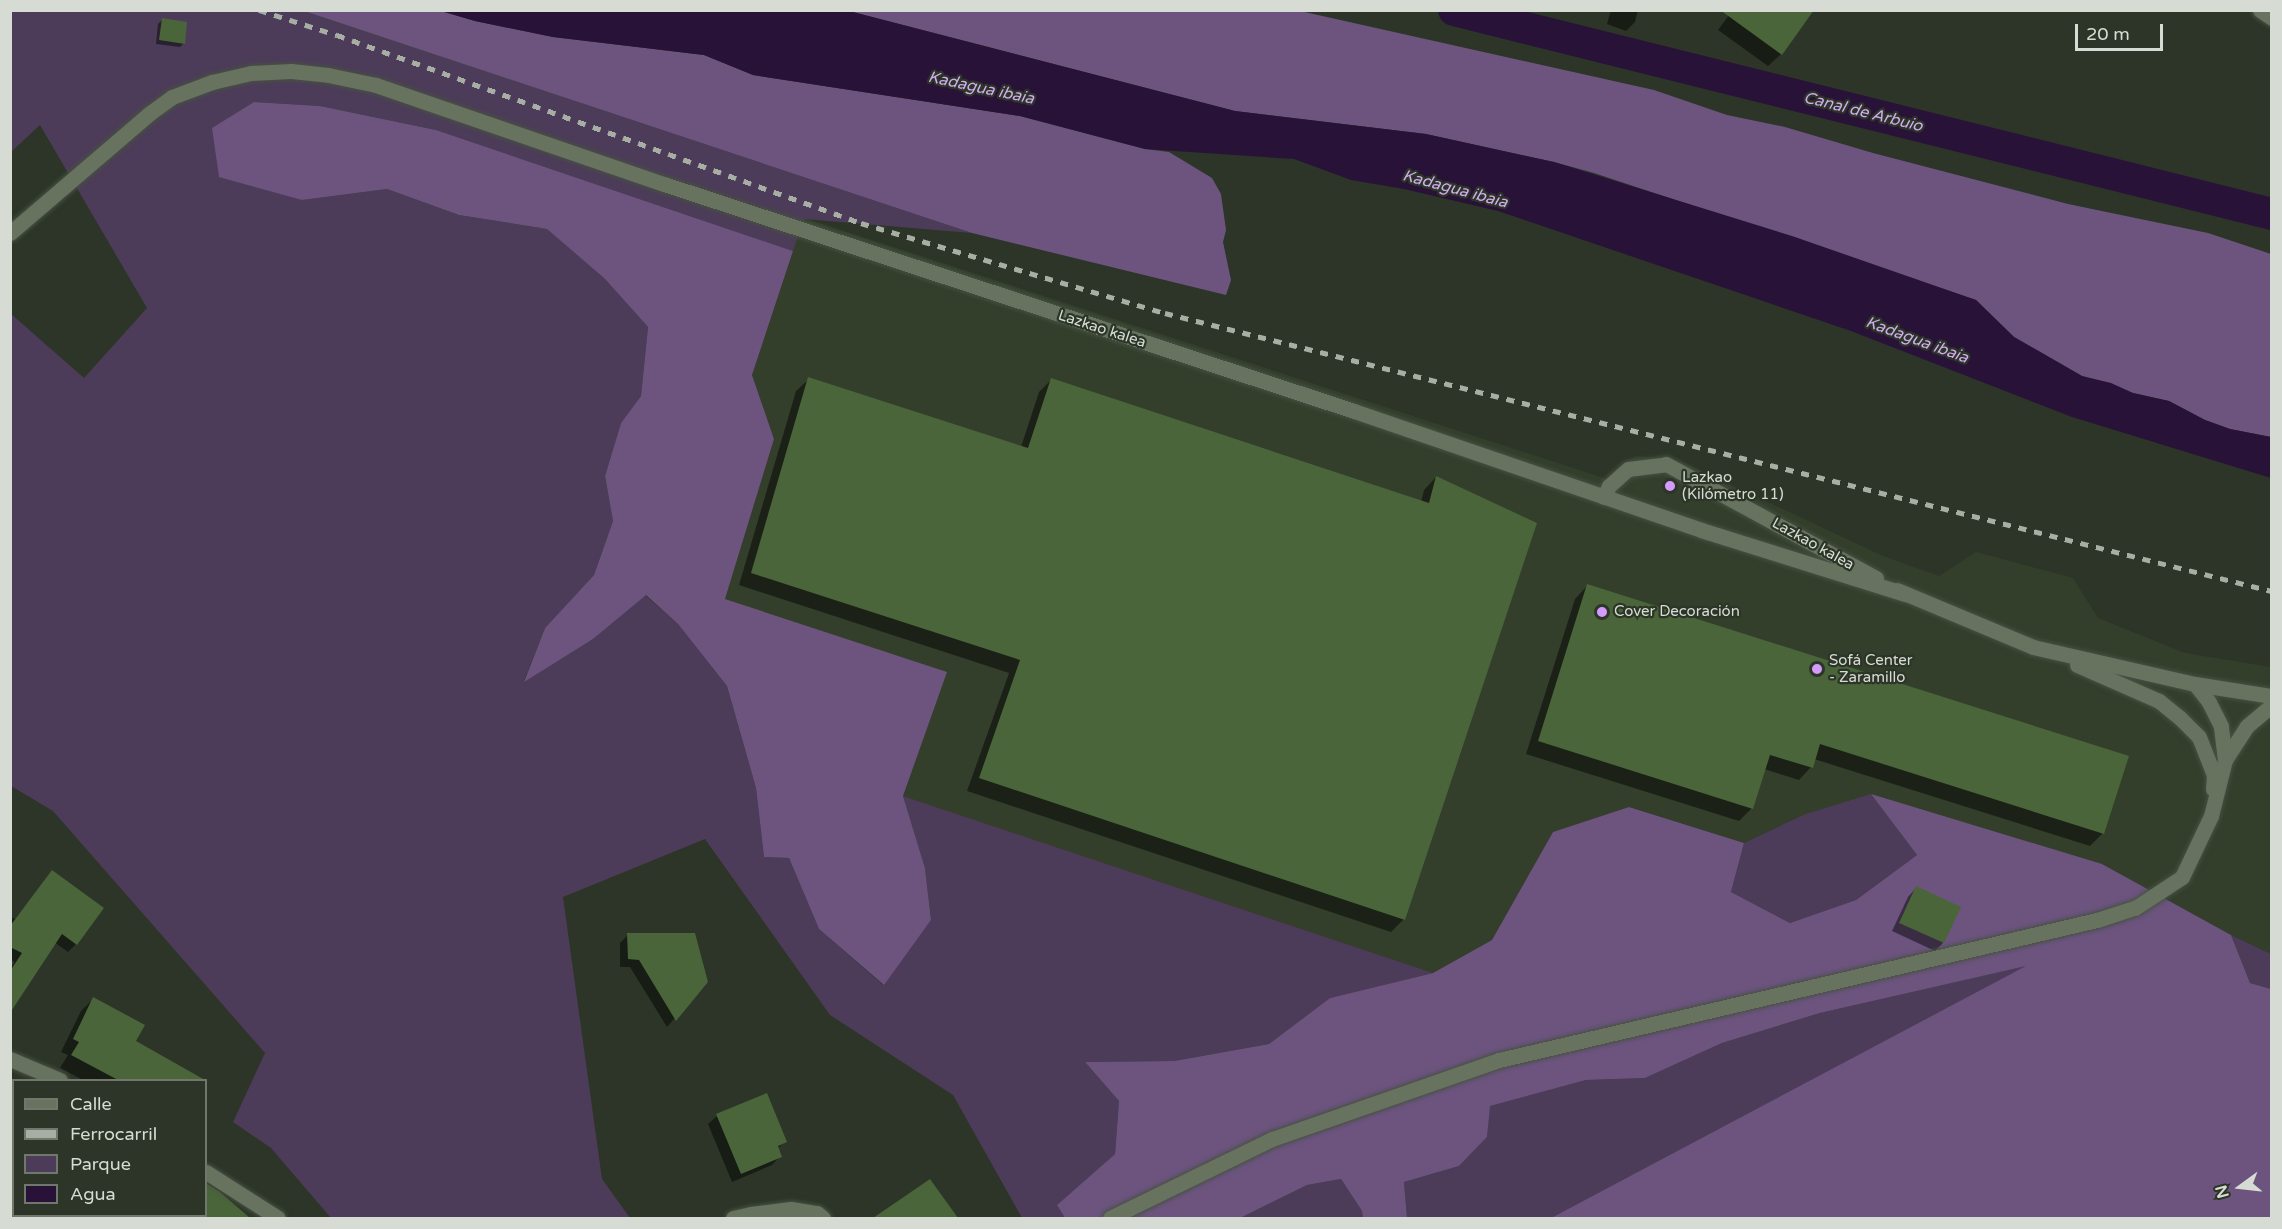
<!DOCTYPE html>
<meta charset="utf-8">
<style>
body{margin:0}
#map{position:relative;width:2282px;height:1229px;overflow:hidden;background:#2c3527;font-family:"Varela Round",sans-serif}
div>[style]{position:absolute}
.built>*{inset:0;background:#333f2b}
.green>*{inset:0;background:#4c3c59}
.forest>*{inset:0;background:#6c547f}
.water>*{inset:0;background:#291238}
.shadow>*{inset:0;background:#0007}
.canal>*{height:32px;margin:-16px;padding:0 16px;transform-origin:16px;border-radius:16px;background:#291238}
.building>*{inset:0;background:#4a6539}
.roads{filter:drop-shadow(0 0 2px #475043) drop-shadow(0 0 2px #475043)}
.minor>*{height:15px;margin:-7.5px;padding:0 7.5px;transform-origin:7.5px;border-radius:7.5px;background:#67735f}
.rail>*{height:4.5px;margin-top:-2.25px;transform-origin:0;background:repeating-linear-gradient(90deg,#a7aea4 0 8px,transparent 0 16px)}
.dots>*{width:16px;height:16px;translate:-50% -50%;box-sizing:border-box;border:3px solid #2c3527;border-radius:50%}
span{translate:-50% -50%;white-space:nowrap;text-align:center;line-height:1.15;-webkit-text-stroke:4.5px #2c3527;paint-order:stroke}
.street-label{font-size:15px;color:#d6dcd3}
.poi-label{font-size:15px;color:#d6dcd3}
.left{translate:0 -50%;text-align:left}
.water-label{font-size:16px;color:#d2acf1;font-style:italic}
.frame{position:absolute;inset:0;border:12px solid #d6dcd3;pointer-events:none}
.legend{position:absolute;left:12px;top:1079px;width:195px;height:138px;box-sizing:border-box;background:#2c3527;border:2px solid #70786c;margin:0;padding:8px 10px;list-style:none;font-size:18px;color:#d6dcd3}
.legend li{display:flex;align-items:center;gap:12px;height:30px}
.legend b{width:30px;border:2px solid #70786c}
.north{position:absolute;left:2210px;top:1157px;width:60px;height:60px;-webkit-text-stroke:4px #2c3527;paint-order:stroke;rotate:255deg;font-size:16px;font-weight:700;line-height:24px;text-align:center;color:#d6dcd3}
.north::after{content:'';display:block;margin:auto;width:21px;height:27px;background:#d6dcd3;clip-path:polygon(50% 0,100% 100%,50% 72%,0 100%)}
.scale{position:absolute;left:2075px;top:24px;width:88px;height:27px;box-sizing:border-box;border:3px solid #d6dcd3;border-top:0;padding-left:8px;font-size:18px;line-height:21px;white-space:nowrap;color:#d6dcd3;-webkit-text-stroke:4px #2c3527;paint-order:stroke}
</style>
<div id="map">
<div class="built">
<i style="clip-path:polygon(804px 218px,1607px 479px,1635px 456px,1678px 460px,1883px 556px,1939px 576px,1976px 552px,2073px 578px,2098px 618px,2185px 653px,2271px 667px,2271px 954px,2231px 935px,2102px 864px,1803px 815px,1744px 843px,1630px 807px,1553px 832px,1492px 940px,1433px 973px,903px 796px,946px 672px,725px 599px,774px 439px,752px 375px)"></i>
</div>
<div class="green">
<i style="clip-path:polygon(11px 11px,304px 11px,972px 233px,804px 219px,793px 251px,436px 130px,320px 106px,254px 102px,213px 128px,302px 200px,387px 189px,459px 215px,547px 229px,605px 279px,648px 327px,641px 396px,621px 423px,605px 476px,613px 521px,594px 575px,545px 628px,524px 681px,593px 639px,645px 595px,678px 624px,727px 686px,756px 788px,764px 857px,789px 858px,819px 929px,883px 985px,931px 920px,925px 868px,903px 796px,1433px 973px,1330px 998px,1269px 1044px,1174px 1061px,1085px 1062px,1119px 1101px,1115px 1154px,1057px 1205px,1065px 1218px,1022px 1218px,953px 1095px,830px 1015px,705px 839px,563px 897px,602px 1179px,630px 1218px,331px 1218px,271px 1148px,233px 1122px,265px 1053px,53px 811px,11px 786px,11px 314px,84px 378px,147px 308px,40px 125px,11px 152px)"></i>
<i style="clip-path:polygon(1871px 794px,1917px 855px,1856px 900px,1790px 923px,1731px 892px,1744px 843px,1803px 815px)"></i>
<i style="clip-path:polygon(2231px 935px,2271px 954px,2271px 989px,2250px 983px)"></i>
<i style="clip-path:polygon(2029px 965px,1551px 1218px,1407px 1218px,1404px 1182px,1459px 1166px,1487px 1137px,1489px 1106px,1586px 1080px,1645px 1078px,1722px 1043px,1820px 1013px)"></i>
<i style="clip-path:polygon(1341px 1179px,1362px 1211px,1363px 1218px,1240px 1218px,1307px 1185px)"></i>
</div>
<div class="forest">
<i style="clip-path:polygon(304px 11px,441px 11px,475px 21px,553px 37px,704px 55px,753px 75px,1020px 116px,1145px 149px,1169px 152px,1212px 178px,1221px 194px,1226px 230px,1223px 242px,1231px 280px,1226px 295px,972px 233px)"></i>
<i style="clip-path:polygon(849px 11px,1300px 11px,1654px 90px,1727px 115px,1785px 127px,1873px 153px,2068px 204px,2208px 233px,2271px 254px,2271px 437px,2230px 429px,2205px 420px,2169px 401px,2133px 393px,2082px 376px,2014px 337px,1976px 300px,1594px 173px,1554px 162px,1426px 134px,1235px 111px)"></i>
<i style="clip-path:polygon(254px 102px,320px 106px,436px 130px,793px 251px,752px 375px,774px 439px,725px 599px,947px 672px,903px 796px,925px 868px,931px 920px,884px 985px,819px 929px,789px 858px,764px 857px,756px 788px,727px 686px,678px 624px,646px 595px,593px 639px,524px 682px,545px 628px,594px 575px,613px 521px,605px 476px,621px 423px,641px 396px,648px 327px,605px 279px,547px 229px,459px 215px,387px 189px,302px 200px,219px 177px,212px 128px)"></i>
<i style="clip-path:polygon(1871px 794px,2102px 864px,2231px 935px,2250px 983px,2271px 989px,2271px 1218px,1551px 1218px,2026px 966px,1820px 1013px,1722px 1043px,1645px 1078px,1586px 1080px,1490px 1106px,1487px 1137px,1459px 1166px,1404px 1182px,1407px 1218px,1363px 1218px,1362px 1211px,1341px 1179px,1307px 1185px,1240px 1218px,1065px 1218px,1057px 1205px,1115px 1154px,1119px 1101px,1085px 1062px,1174px 1061px,1269px 1044px,1330px 998px,1433px 973px,1492px 940px,1553px 832px,1629px 807px,1744px 843px,1731px 892px,1790px 923px,1856px 900px,1917px 855px)"></i>
<i style="clip-path:polygon(10px 1152px,14px 1153px,14px 1216px,109px 1216px,113px 1218px,11px 1218px)"></i>
</div>
<div class="water">
<i style="clip-path:polygon(441px 11px,849px 11px,1235px 111px,1426px 134px,1554px 162px,1792px 236px,1976px 300px,2014px 337px,2082px 376px,2111px 383px,2133px 393px,2169px 401px,2205px 420px,2230px 429px,2271px 437px,2271px 478px,2072px 417px,1851px 331px,1498px 211px,1404px 189px,1351px 180px,1294px 159px,1145px 149px,1020px 116px,753px 75px,704px 55px,553px 37px,475px 21px)"></i>
</div>
<div class="shadow">
<i style="clip-path:polygon(1611px 10px,1638px 10px,1635px 22px,1626px 31px,1607px 24px)"></i>
<i style="clip-path:polygon(1733px 10px,1781px 54px,1768px 66px,1718px 30px)"></i>
<i style="clip-path:polygon(162px 20px,184px 43px,180px 47px,156px 44px,158px 24px)"></i>
<i style="clip-path:polygon(809px 379px,1021px 447px,1039px 392px,1051px 380px,1421px 502px,1424px 490px,1436px 477px,1404px 919px,1391px 932px,967px 791px,1009px 673px,739px 585px,796px 391px)"></i>
<i style="clip-path:polygon(1587px 586px,2103px 833px,2090px 846px,1814px 759px,1811px 767px,1799px 780px,1764px 769px,1752px 808px,1739px 821px,1526px 754px,1575px 599px)"></i>
<i style="clip-path:polygon(52px 872px,76px 944px,68px 952px,54px 942px,10px 1010px,10px 969px,15px 962px,10px 959px,10px 917px,15px 919px)"></i>
<i style="clip-path:polygon(1916px 888px,1943px 943px,1935px 951px,1892px 931px,1908px 897px)"></i>
<i style="clip-path:polygon(628px 935px,707px 981px,667px 1027px,630px 967px,620px 967px,620px 943px)"></i>
<i style="clip-path:polygon(94px 998px,134px 1041px,202px 1080px,83px 1080px,60px 1068px,68px 1055px,61px 1052px,81px 1011px)"></i>
<i style="clip-path:polygon(766px 1095px,785px 1141px,777px 1149px,780px 1156px,772px 1165px,732px 1182px,708px 1124px,717px 1116px)"></i>
<i style="clip-path:polygon(930px 1181px,956px 1218px,876px 1218px)"></i>
<i style="clip-path:polygon(206px 1185px,248px 1218px,157px 1218px,159px 1216px,206px 1216px)"></i>
</div>
<div class="canal">
<i style="left:1454px;top:10px;width:843px;rotate:14deg"></i>
</div>
<div class="building">
<i style="clip-path:polygon(1720px 10px,1814px 10px,1782px 55px)"></i>
<i style="clip-path:polygon(162px 18px,187px 22px,185px 44px,159px 40px)"></i>
<i style="clip-path:polygon(808px 377px,1028px 448px,1051px 378px,1429px 503px,1436px 476px,1537px 523px,1405px 920px,979px 778px,1020px 660px,751px 573px)"></i>
<i style="clip-path:polygon(1587px 584px,2129px 756px,2104px 834px,1820px 744px,1813px 768px,1770px 755px,1753px 809px,1538px 741px)"></i>
<i style="clip-path:polygon(52px 870px,104px 908px,77px 945px,62px 934px,10px 1013px,10px 971px,22px 953px,10px 947px,10px 926px)"></i>
<i style="clip-path:polygon(1916px 886px,1961px 907px,1944px 943px,1899px 923px)"></i>
<i style="clip-path:polygon(627px 933px,695px 933px,708px 982px,676px 1021px,639px 960px,628px 959px)"></i>
<i style="clip-path:polygon(93px 997px,145px 1025px,136px 1041px,205px 1080px,118px 1080px,71px 1055px,79px 1042px,73px 1039px)"></i>
<i style="clip-path:polygon(767px 1093px,787px 1142px,778px 1146px,782px 1157px,741px 1174px,716px 1114px)"></i>
<i style="clip-path:polygon(930px 1179px,958px 1218px,873px 1218px)"></i>
<i style="clip-path:polygon(206px 1183px,220px 1192px,250px 1218px,206px 1218px)"></i>
</div>
<div class="roads">
<div class="minor">
<i style="left:2260px;top:10px;width:14px;rotate:34deg"></i>
<i style="left:10px;top:233px;width:184px;rotate:-40.6deg"></i>
<i style="left:150px;top:113px;width:27px;rotate:-36deg"></i>
<i style="left:172px;top:97px;width:43px;rotate:-20.6deg"></i>
<i style="left:212px;top:82px;width:40px;rotate:-13deg"></i>
<i style="left:251px;top:73px;width:40px;rotate:-2.9deg"></i>
<i style="left:291px;top:71px;width:37px;rotate:6deg"></i>
<i style="left:328px;top:75px;width:49px;rotate:11.8deg"></i>
<i style="left:376px;top:85px;width:305px;rotate:19deg"></i>
<i style="left:664px;top:184px;width:726px;rotate:18.21deg"></i>
<i style="left:1354px;top:411px;width:367px;rotate:18.9deg"></i>
<i style="left:1701px;top:530px;width:214px;rotate:17.4deg"></i>
<i style="left:1604px;top:497px;width:12px;rotate:-66deg"></i>
<i style="left:1609px;top:486px;width:25px;rotate:-42deg"></i>
<i style="left:1628px;top:469px;width:38px;rotate:-7deg"></i>
<i style="left:1666px;top:464px;width:239px;rotate:28.5deg"></i>
<i style="left:1897px;top:590px;width:147px;rotate:22.7deg"></i>
<i style="left:2033px;top:647px;width:166px;rotate:12.9deg"></i>
<i style="left:2195px;top:684px;width:78px;rotate:8.9deg"></i>
<i style="left:2077px;top:665px;width:90px;rotate:23.7deg"></i>
<i style="left:2159px;top:701px;width:28px;rotate:39deg"></i>
<i style="left:2181px;top:719px;width:25px;rotate:45deg"></i>
<i style="left:2199px;top:737px;width:41px;rotate:68.5deg"></i>
<i style="left:2214px;top:775px;width:14px;rotate:94deg"></i>
<i style="left:2225px;top:760px;width:40px;rotate:-57.1deg"></i>
<i style="left:2247px;top:726px;width:33px;rotate:-40deg"></i>
<i style="left:10px;top:1059px;width:54px;rotate:22.8deg"></i>
<i style="left:206px;top:1172px;width:85px;rotate:32.6deg"></i>
<i style="left:733px;top:1218px;width:18px;rotate:-13deg"></i>
<i style="left:751px;top:1214px;width:40px;rotate:-7.1deg"></i>
<i style="left:791px;top:1209px;width:26px;rotate:9deg"></i>
<i style="left:817px;top:1213px;width:8px;rotate:40deg"></i>
<i style="left:1110px;top:1218px;width:180px;rotate:-26deg"></i>
<i style="left:1272px;top:1139px;width:240px;rotate:-19.2deg"></i>
<i style="left:1499px;top:1060px;width:614px;rotate:-13.18deg"></i>
<i style="left:2097px;top:920px;width:40px;rotate:-18deg"></i>
<i style="left:2135px;top:908px;width:56px;rotate:-33.4deg"></i>
<i style="left:2182px;top:877px;width:68px;rotate:-64.6deg"></i>
<i style="left:2211px;top:816px;width:58px;rotate:-76deg"></i>
<i style="left:2225px;top:760px;width:34px;rotate:-97deg"></i>
<i style="left:2221px;top:726px;width:27px;rotate:-117deg"></i>
<i style="left:2209px;top:702px;width:23px;rotate:-128deg"></i>
</div>
</div>
<div class="rail">
<i style="left:259px;top:10px;width:82px;rotate:17.8deg"></i>
<i style="left:337px;top:35px;width:557px;rotate:19.74deg"></i>
<i style="left:861px;top:223px;width:317px;rotate:16.5deg"></i>
<i style="left:1165px;top:313px;width:1141px;rotate:14.1deg"></i>
</div>
<div class="dots">
<i style="left:1670px;top:486px;background:#d39cfc"></i>
<i style="left:1602px;top:612px;background:#d39cfc"></i>
<i style="left:1817px;top:669px;background:#d39cfc"></i>
</div>
<div class="street-label">
<span style="left:1102px;top:329px;rotate:18deg">Lazkao kalea</span>
<span style="left:1813px;top:544px;rotate:29deg">Lazkao kalea</span>
</div>
<div class="poi-label">
<span class="left" style="left:1682px;top:486px">Lazkao<br>(Kilómetro 11)</span>
<span class="left" style="left:1614px;top:612px">Cover Decoración</span>
<span class="left" style="left:1829px;top:669px">Sofá Center<br>- Zaramillo</span>
</div>
<div class="water-label">
<span style="left:981px;top:88px;rotate:12deg">Kadagua ibaia</span>
<span style="left:1863px;top:112px;rotate:14deg">Canal de Arbuio</span>
<span style="left:1455px;top:189px;rotate:15deg">Kadagua ibaia</span>
<span style="left:1917px;top:340px;rotate:20deg">Kadagua ibaia</span>
</div>
<div class="frame"></div>
<ul class="legend">
<li><b style="height:8px;background:#67735f"></b>Calle</li>
<li><b style="height:8px;background:#a7aea4"></b>Ferrocarril</li>
<li><b style="height:16px;background:#4c3c59"></b>Parque</li>
<li><b style="height:16px;background:#291238"></b>Agua</li>
</ul>
<div class="north">N</div>
<div class="scale">20 m</div>
</div>
